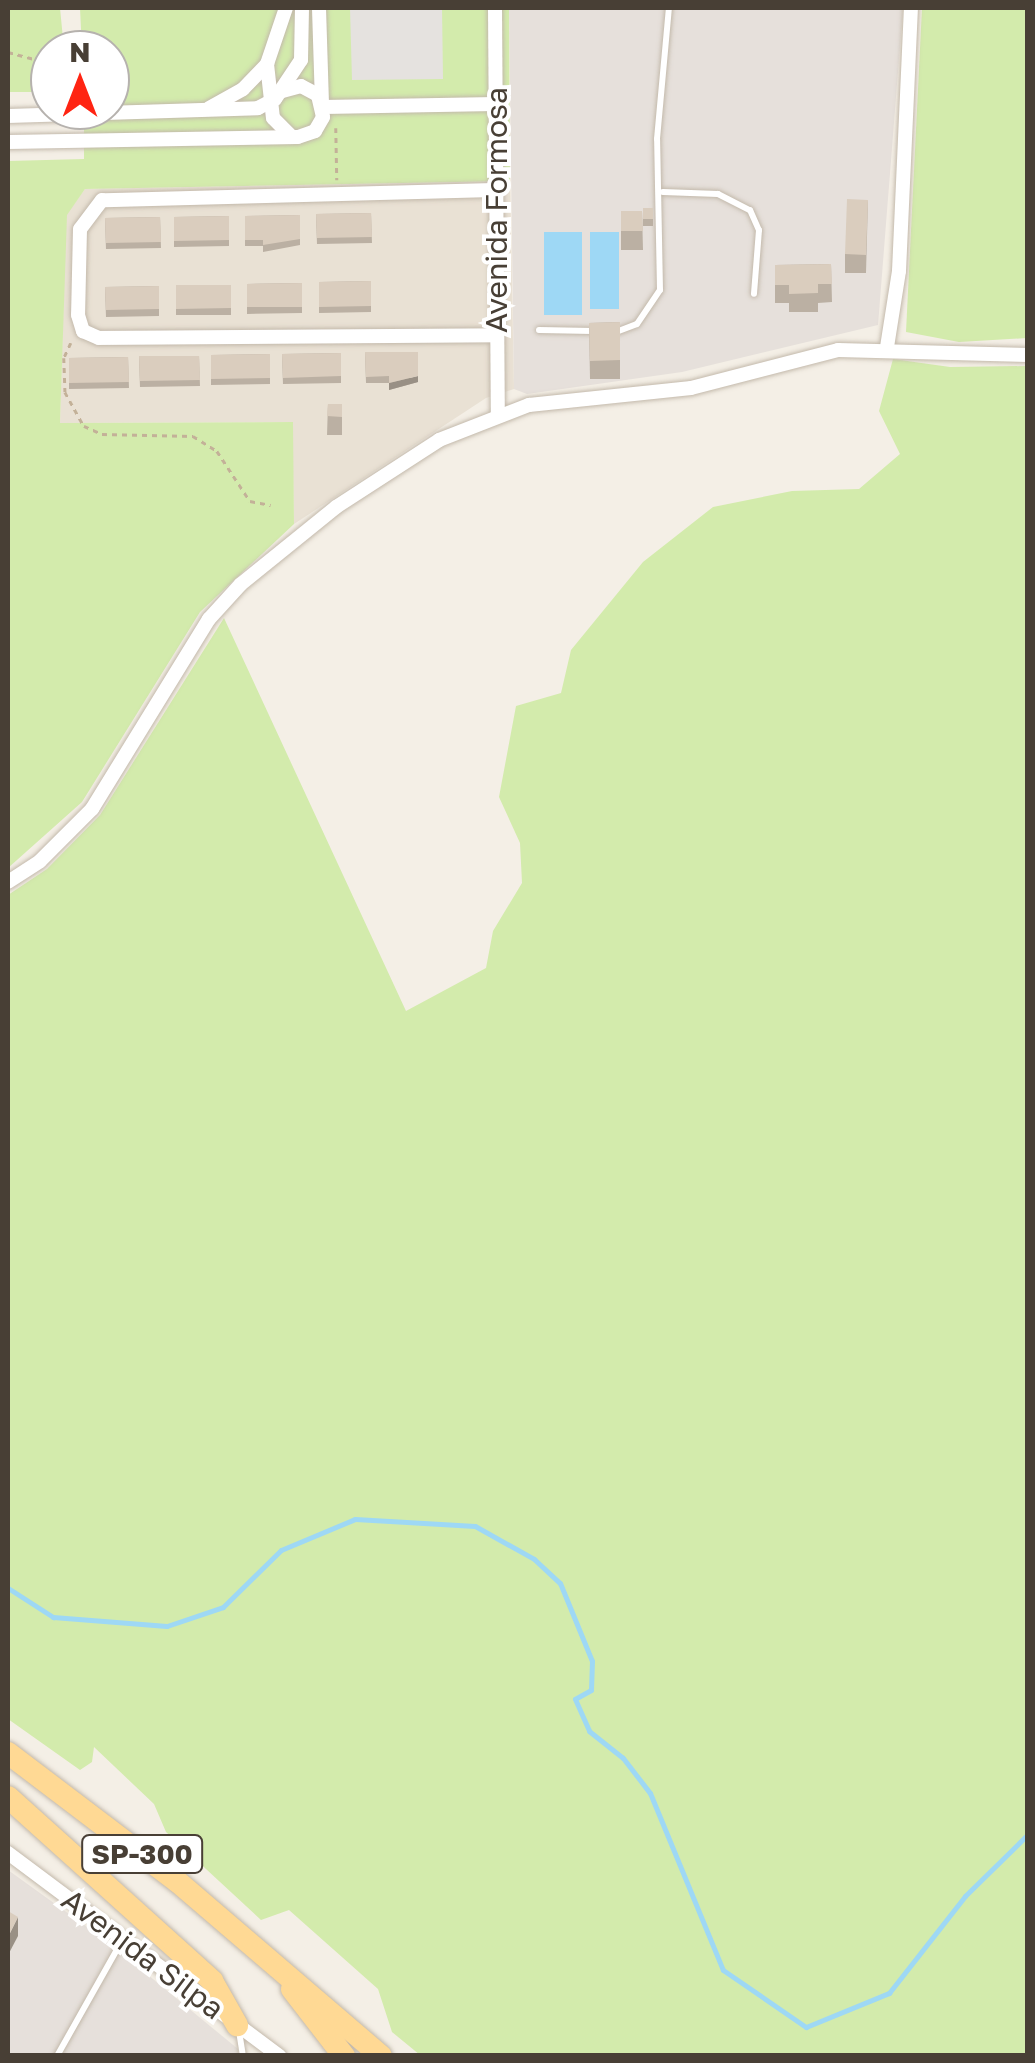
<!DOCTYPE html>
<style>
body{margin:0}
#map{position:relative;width:1035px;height:2063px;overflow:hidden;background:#f4efe6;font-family:"Golos Text",sans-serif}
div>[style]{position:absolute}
.residential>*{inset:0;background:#e9e1d4}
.industrial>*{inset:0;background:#e6e0db}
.green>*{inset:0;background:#d3ebac}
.parking>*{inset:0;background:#e5e2df}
.water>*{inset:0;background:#9ed8f5}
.stream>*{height:5px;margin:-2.5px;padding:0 2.5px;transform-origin:2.5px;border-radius:2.5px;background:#9ed8f5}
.path>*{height:2.5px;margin-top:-1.25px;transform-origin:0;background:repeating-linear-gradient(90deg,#c3b198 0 5px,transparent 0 10px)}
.roads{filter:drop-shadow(0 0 2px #c3b9ab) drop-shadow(0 0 2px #c3b9ab)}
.service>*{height:6px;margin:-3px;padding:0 3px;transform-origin:3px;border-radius:3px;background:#fff}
.minor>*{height:14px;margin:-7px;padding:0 7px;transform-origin:7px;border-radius:7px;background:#fff}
.primary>*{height:22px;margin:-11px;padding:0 11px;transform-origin:11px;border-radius:11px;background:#ffd994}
.wall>*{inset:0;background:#bbb0a3}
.shaded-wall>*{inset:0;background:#999085}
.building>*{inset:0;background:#dacdbe}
span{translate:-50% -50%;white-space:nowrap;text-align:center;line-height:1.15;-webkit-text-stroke:8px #fff;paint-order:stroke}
.shield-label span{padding:2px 8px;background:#fff;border:2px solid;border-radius:8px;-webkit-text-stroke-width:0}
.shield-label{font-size:28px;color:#483f35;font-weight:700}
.street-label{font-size:30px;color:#483f35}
.frame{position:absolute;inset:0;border:10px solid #483f35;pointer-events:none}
.north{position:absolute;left:30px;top:30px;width:100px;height:100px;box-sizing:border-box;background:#fff;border:2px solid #b6b2ae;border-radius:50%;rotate:0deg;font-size:28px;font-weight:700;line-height:40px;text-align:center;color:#483f35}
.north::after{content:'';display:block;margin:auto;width:35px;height:45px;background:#ff2412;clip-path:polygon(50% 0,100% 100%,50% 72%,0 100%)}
</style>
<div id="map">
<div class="residential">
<i style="clip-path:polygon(510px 181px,514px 389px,486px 398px,294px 524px,292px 422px,60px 423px,66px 215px,85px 189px)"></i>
</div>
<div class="industrial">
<i style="clip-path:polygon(509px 8px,903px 8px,878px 325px,682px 372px,527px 394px,514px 389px)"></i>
<i style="clip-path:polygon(8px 1870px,108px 1942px,238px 2049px,238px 2055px,8px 2055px)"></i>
</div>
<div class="green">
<i style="clip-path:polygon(8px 8px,60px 8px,64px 49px,50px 50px,50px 92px,8px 92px)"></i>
<i style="clip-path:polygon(80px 8px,509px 8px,510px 181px,85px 189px,67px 215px,60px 423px,293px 422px,294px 524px,200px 612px,82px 802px,8px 868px,8px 161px,84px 159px,84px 110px,110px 110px,110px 50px,82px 50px)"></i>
<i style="clip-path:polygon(922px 8px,1027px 8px,1027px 338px,959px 342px,906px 332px)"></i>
<i style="clip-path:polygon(893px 359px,950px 367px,1027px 366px,1027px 2055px,420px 2055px,392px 2032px,378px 1989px,289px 1910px,261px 1920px,166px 1832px,154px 1804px,94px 1747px,92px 1762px,80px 1770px,8px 1719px,8px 895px,47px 869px,100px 815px,224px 618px,406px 1011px,486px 968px,493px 931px,522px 883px,520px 843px,499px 797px,516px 706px,561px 693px,571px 650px,643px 562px,713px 507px,792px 491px,859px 489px,900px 454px,879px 411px)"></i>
</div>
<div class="parking">
<i style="clip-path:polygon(350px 8px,442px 8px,443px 79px,352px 80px)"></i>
</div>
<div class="water">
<i style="clip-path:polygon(544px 232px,582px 232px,582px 315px,544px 315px)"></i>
<i style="clip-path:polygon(590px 232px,619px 232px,619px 309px,590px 309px)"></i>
</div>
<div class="stream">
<i style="left:8px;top:1588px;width:54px;rotate:32.8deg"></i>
<i style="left:53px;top:1617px;width:114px;rotate:4.5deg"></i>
<i style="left:167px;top:1626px;width:59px;rotate:-18.7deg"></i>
<i style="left:223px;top:1607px;width:81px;rotate:-44.5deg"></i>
<i style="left:281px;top:1550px;width:80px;rotate:-22.7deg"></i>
<i style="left:355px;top:1519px;width:120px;rotate:3.3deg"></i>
<i style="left:475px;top:1526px;width:68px;rotate:29.2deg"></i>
<i style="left:534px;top:1559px;width:35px;rotate:43deg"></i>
<i style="left:560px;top:1583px;width:84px;rotate:67.7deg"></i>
<i style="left:592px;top:1661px;width:29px;rotate:92deg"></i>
<i style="left:591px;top:1690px;width:18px;rotate:151deg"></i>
<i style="left:575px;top:1699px;width:35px;rotate:66deg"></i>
<i style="left:589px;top:1731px;width:43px;rotate:38.5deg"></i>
<i style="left:623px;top:1758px;width:44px;rotate:52.4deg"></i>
<i style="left:650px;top:1793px;width:191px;rotate:67.6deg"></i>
<i style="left:723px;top:1970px;width:101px;rotate:34.5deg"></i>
<i style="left:806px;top:2027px;width:90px;rotate:-22.3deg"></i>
<i style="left:889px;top:1993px;width:123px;rotate:-51.9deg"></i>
<i style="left:965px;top:1896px;width:88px;rotate:-44.5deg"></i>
</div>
<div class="path">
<i style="left:8px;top:52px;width:30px;rotate:15deg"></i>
<i style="left:336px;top:128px;width:52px;rotate:88.9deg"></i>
<i style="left:71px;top:343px;width:17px;rotate:115deg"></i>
<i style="left:64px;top:358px;width:34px;rotate:88deg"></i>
<i style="left:65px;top:392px;width:39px;rotate:61deg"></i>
<i style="left:84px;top:426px;width:20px;rotate:24deg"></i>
<i style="left:102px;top:434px;width:91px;rotate:1.3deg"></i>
<i style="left:193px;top:436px;width:28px;rotate:32deg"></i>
<i style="left:217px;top:451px;width:60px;rotate:56.6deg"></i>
<i style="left:250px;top:501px;width:21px;rotate:11deg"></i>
</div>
<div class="roads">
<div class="service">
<i style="left:663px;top:192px;width:55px;rotate:2.1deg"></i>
<i style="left:718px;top:194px;width:36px;rotate:27deg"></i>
<i style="left:750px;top:210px;width:22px;rotate:66deg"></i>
<i style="left:759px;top:230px;width:64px;rotate:94.5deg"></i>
<i style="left:539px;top:330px;width:54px;rotate:1.1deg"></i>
<i style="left:616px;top:332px;width:22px;rotate:-21deg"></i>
<i style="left:637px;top:324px;width:41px;rotate:-55.9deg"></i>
<i style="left:660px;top:290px;width:151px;rotate:-91.1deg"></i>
<i style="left:657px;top:139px;width:132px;rotate:-84.8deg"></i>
<i style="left:239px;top:2031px;width:25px;rotate:81deg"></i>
<i style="left:57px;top:2056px;width:134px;rotate:-60.6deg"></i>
</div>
<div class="minor">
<i style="left:319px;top:8px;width:93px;rotate:88.2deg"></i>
<i style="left:495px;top:8px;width:405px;rotate:89.6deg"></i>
<i style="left:267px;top:64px;width:54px;rotate:83.7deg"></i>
<i style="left:273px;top:118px;width:25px;rotate:45deg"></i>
<i style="left:323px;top:107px;width:173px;rotate:-1deg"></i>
<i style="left:209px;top:108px;width:39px;rotate:-29deg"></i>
<i style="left:243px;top:89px;width:35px;rotate:-46deg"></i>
<i style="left:267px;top:64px;width:59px;rotate:-71.3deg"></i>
<i style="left:8px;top:116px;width:250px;rotate:-1.8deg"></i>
<i style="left:258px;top:108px;width:19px;rotate:-28deg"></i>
<i style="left:275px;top:99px;width:47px;rotate:-56.3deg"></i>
<i style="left:301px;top:60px;width:52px;rotate:-88.9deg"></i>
<i style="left:8px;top:142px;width:290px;rotate:-1deg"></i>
<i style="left:298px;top:137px;width:18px;rotate:-19deg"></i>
<i style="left:315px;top:131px;width:16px;rotate:-60deg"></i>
<i style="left:323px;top:117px;width:23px;rotate:-103deg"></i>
<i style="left:318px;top:95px;width:19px;rotate:-152deg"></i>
<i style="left:301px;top:86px;width:20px;rotate:165deg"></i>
<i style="left:496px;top:190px;width:394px;rotate:178.5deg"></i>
<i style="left:102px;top:200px;width:36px;rotate:127deg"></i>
<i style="left:80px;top:229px;width:86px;rotate:91.3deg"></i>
<i style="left:78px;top:315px;width:17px;rotate:73deg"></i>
<i style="left:83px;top:331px;width:17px;rotate:24deg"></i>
<i style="left:99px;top:338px;width:397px;rotate:-0.4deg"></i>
<i style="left:887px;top:347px;width:77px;rotate:-81deg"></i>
<i style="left:899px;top:271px;width:263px;rotate:-87.4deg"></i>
<i style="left:8px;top:882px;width:38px;rotate:-33deg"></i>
<i style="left:40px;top:861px;width:74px;rotate:-45deg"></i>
<i style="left:92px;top:809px;width:223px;rotate:-58.4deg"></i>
<i style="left:209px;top:619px;width:47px;rotate:-47.6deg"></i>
<i style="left:241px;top:584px;width:122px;rotate:-39deg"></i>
<i style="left:336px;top:507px;width:123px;rotate:-33deg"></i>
<i style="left:439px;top:440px;width:97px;rotate:-21.3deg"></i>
<i style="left:529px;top:405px;width:163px;rotate:-6deg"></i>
<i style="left:691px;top:388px;width:152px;rotate:-14.5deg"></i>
<i style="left:838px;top:350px;width:190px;rotate:1.5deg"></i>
<i style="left:8px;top:1853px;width:339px;rotate:36.8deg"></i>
</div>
<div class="primary">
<i style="left:8px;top:1753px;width:213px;rotate:37.2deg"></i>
<i style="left:178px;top:1882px;width:267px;rotate:40.6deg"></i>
<i style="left:8px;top:1797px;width:275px;rotate:42deg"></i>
<i style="left:212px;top:1981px;width:51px;rotate:60.4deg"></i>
<i style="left:292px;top:1989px;width:85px;rotate:52.2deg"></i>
</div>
</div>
<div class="wall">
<i style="clip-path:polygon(868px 200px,866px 273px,845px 273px,845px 254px)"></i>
<i style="clip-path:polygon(643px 208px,653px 208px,653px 226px,643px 226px)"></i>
<i style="clip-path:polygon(621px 211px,642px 211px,643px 250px,621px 250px)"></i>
<i style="clip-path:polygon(371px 213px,372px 243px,317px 244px,316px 214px)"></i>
<i style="clip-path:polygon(300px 215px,300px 245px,263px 252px,263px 246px,245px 246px,245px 216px)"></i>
<i style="clip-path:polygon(229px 216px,229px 246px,174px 247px,174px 217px)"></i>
<i style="clip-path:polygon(160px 217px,161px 248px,106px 249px,105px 218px)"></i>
<i style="clip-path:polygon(831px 264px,832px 302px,818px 303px,818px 312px,789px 312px,789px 303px,775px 303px,775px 265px)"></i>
<i style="clip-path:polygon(371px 281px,371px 312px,319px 313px,319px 282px)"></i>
<i style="clip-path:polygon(302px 283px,302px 313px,247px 314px,247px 284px)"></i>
<i style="clip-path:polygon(176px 285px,231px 285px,231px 315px,176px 315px)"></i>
<i style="clip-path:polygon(159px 286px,159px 316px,106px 317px,105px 287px)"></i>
<i style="clip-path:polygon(620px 322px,620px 379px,590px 379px,589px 323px)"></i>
<i style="clip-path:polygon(365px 352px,418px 382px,389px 390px,389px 383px,366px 383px)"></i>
<i style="clip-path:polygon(341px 353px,341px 383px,283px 384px,282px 354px)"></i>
<i style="clip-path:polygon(270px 354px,270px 384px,211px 385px,211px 355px)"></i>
<i style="clip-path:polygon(139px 356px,199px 356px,200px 386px,140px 387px)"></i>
<i style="clip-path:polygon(128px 357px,129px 388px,69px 389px,69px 358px)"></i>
<i style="clip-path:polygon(328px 404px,342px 404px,342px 435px,327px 435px)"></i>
</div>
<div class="shaded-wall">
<i style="clip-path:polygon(418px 376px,418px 382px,389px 390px,389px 383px)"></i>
<i style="clip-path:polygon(18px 1917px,18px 1936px,8px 1955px,8px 1937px)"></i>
</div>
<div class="building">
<i style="clip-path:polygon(847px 199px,868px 200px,866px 255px,845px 254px)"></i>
<i style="clip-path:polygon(643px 208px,653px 208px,653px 219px,643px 219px)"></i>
<i style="clip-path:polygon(621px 211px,642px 211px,643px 231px,621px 231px)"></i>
<i style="clip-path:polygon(371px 213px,372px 237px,317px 238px,316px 214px)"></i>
<i style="clip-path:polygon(300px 215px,300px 239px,263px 245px,263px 240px,245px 240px,245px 216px)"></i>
<i style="clip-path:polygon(229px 216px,229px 240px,174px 241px,174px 217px)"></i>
<i style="clip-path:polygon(160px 217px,161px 242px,106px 243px,105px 218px)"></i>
<i style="clip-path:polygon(831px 264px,832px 284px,818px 284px,818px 293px,789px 294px,789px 285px,775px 285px,775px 265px)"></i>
<i style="clip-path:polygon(371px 281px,371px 306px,319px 307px,319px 282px)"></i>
<i style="clip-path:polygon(302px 283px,302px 307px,247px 307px,247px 284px)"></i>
<i style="clip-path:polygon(176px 285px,231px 285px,231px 308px,176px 309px)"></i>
<i style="clip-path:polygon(159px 286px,159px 309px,106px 310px,105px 287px)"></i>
<i style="clip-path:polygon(620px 322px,620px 360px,590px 361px,589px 323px)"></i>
<i style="clip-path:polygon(365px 352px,418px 352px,418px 376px,389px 383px,389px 376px,366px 377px)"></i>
<i style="clip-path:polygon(341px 353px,341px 376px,283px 378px,282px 354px)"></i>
<i style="clip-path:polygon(270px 354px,270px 378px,211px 379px,211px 355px)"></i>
<i style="clip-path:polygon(139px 356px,199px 356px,200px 380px,140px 381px)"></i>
<i style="clip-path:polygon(128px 357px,129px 382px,69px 383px,69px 358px)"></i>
<i style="clip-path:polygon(328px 404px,342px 404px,342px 417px,327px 416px)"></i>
<i style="clip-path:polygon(8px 1911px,18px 1917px,8px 1937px)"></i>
</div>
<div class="shield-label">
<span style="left:142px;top:1854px">SP-300</span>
</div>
<div class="street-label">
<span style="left:496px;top:210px;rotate:-90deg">Avenida Formosa</span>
<span style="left:143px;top:1954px;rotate:37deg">Avenida Silpa</span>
</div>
<div class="frame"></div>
<div class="north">N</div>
</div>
